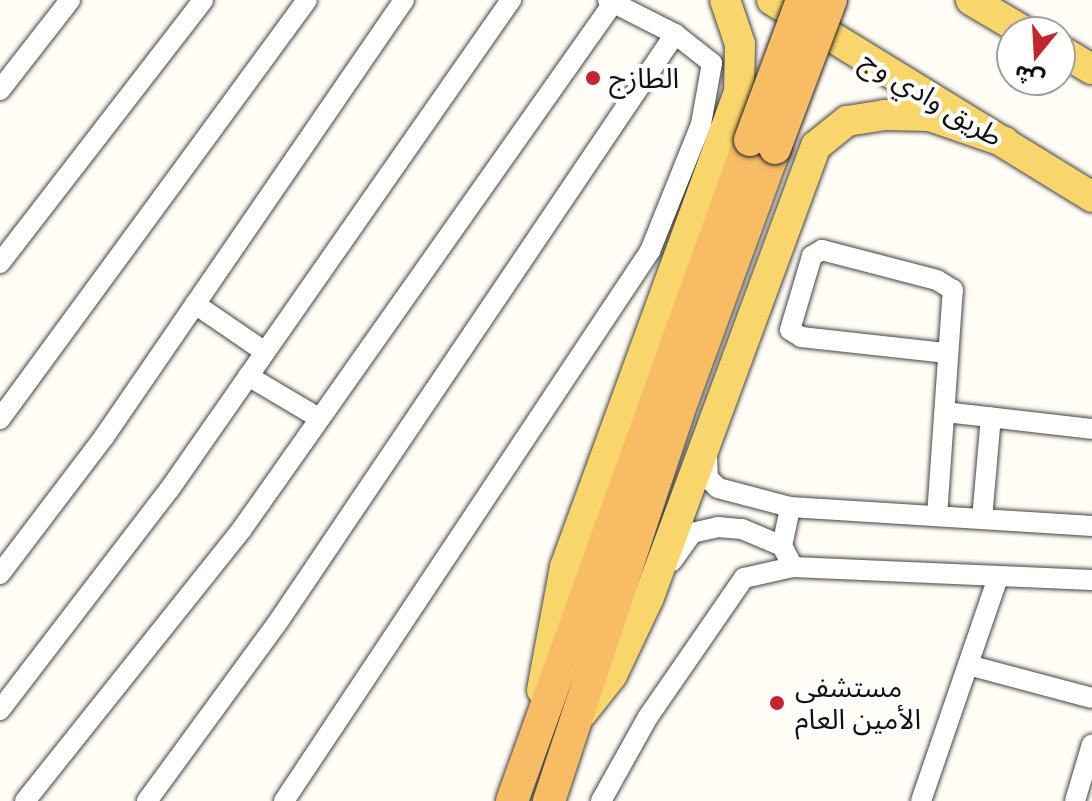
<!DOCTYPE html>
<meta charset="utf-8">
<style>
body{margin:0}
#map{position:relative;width:1092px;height:801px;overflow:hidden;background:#fffdf5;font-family:Lora,"Noto Sans Arabic",serif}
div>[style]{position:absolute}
.roads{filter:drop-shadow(0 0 2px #444) drop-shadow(0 0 2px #444)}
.minor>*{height:20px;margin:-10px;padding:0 10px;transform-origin:10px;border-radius:10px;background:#fff}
.primary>*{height:30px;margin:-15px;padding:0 15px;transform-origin:15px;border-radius:15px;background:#f9d66b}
.trunk>*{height:32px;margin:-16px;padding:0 16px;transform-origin:16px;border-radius:16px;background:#f7bc64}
.bridges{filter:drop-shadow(0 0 2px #222) drop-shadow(0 0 2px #222)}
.trunk-bridge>*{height:32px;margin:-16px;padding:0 16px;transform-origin:16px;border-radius:16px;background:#f7bc64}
.dots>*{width:22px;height:22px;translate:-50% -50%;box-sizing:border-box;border:4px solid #fff;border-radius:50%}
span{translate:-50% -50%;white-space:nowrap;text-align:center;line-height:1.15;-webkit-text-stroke:8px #fff;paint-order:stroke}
.poi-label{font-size:28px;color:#111}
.left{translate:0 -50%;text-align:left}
.street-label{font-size:28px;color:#111}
.north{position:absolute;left:996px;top:16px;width:80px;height:80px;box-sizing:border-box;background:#fff;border:2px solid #a0a0a0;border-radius:50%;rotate:198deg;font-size:22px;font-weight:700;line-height:32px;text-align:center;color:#111}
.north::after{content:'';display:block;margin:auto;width:28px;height:36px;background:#c4262e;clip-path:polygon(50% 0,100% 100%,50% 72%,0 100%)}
</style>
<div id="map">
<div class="roads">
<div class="minor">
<i style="left:0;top:90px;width:114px;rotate:-52.1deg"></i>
<i style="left:0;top:263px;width:332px;rotate:-52.3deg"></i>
<i style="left:195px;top:304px;width:85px;rotate:34.4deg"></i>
<i style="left:248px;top:376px;width:82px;rotate:30.6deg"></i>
<i style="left:945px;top:412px;width:148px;rotate:6.6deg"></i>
<i style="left:0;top:419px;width:519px;rotate:-53.77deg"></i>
<i style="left:707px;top:454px;width:24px;rotate:88deg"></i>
<i style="left:708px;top:478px;width:14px;rotate:45deg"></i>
<i style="left:718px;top:488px;width:74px;rotate:14.8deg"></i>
<i style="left:790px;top:507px;width:303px;rotate:3.6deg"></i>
<i style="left:937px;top:516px;width:227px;rotate:-86deg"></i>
<i style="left:953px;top:290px;width:19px;rotate:-148deg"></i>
<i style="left:937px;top:280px;width:119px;rotate:-165.4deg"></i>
<i style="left:822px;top:250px;width:12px;rotate:149deg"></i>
<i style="left:812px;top:256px;width:77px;rotate:106.6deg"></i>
<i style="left:790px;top:330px;width:13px;rotate:32deg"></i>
<i style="left:801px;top:337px;width:147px;rotate:6.3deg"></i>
<i style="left:982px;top:519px;width:102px;rotate:-85deg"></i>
<i style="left:782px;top:546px;width:40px;rotate:-78deg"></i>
<i style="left:672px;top:561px;width:34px;rotate:-54deg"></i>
<i style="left:692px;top:533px;width:27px;rotate:-13deg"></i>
<i style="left:718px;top:527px;width:24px;rotate:5deg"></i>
<i style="left:742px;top:529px;width:43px;rotate:23deg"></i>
<i style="left:782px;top:546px;width:24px;rotate:62deg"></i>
<i style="left:0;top:574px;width:172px;rotate:-52.8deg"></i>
<i style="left:104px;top:437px;width:530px;rotate:-55.53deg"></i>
<i style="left:968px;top:665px;width:128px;rotate:14.9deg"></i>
<i style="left:0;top:710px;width:277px;rotate:-52.5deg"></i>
<i style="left:169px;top:490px;width:598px;rotate:-55.09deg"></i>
<i style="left:25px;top:801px;width:348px;rotate:-51.4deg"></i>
<i style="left:242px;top:529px;width:644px;rotate:-54.8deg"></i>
<i style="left:147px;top:801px;width:225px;rotate:-53.8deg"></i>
<i style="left:280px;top:619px;width:706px;rotate:-55.97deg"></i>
<i style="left:284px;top:801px;width:661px;rotate:-56.36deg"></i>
<i style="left:650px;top:251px;width:137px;rotate:-68.1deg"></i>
<i style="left:701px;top:124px;width:62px;rotate:-79.8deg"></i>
<i style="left:712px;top:63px;width:47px;rotate:-141.9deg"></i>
<i style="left:675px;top:34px;width:75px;rotate:-153.1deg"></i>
<i style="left:601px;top:801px;width:96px;rotate:-60.8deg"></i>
<i style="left:648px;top:717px;width:169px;rotate:-55.4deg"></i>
<i style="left:744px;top:578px;width:50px;rotate:-12.7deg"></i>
<i style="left:793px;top:567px;width:299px;rotate:2.5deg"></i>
<i style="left:921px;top:801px;width:237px;rotate:-71deg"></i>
<i style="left:1075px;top:801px;width:59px;rotate:-73.4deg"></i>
</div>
<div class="primary">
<i style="left:772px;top:0;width:376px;rotate:31.6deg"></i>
<i style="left:971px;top:0;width:63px;rotate:30.7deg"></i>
<i style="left:1060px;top:50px;width:37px;rotate:31deg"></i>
<i style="left:542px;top:690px;width:125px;rotate:-79.4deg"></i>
<i style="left:565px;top:567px;width:506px;rotate:-69.88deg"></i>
<i style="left:739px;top:92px;width:48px;rotate:-88.8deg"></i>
<i style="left:740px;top:44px;width:46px;rotate:-108.8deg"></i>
<i style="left:582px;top:713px;width:48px;rotate:-51.7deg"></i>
<i style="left:612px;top:675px;width:86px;rotate:-64.6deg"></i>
<i style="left:649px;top:597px;width:481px;rotate:-69.7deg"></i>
<i style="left:816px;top:146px;width:40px;rotate:-39deg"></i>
<i style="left:847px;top:121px;width:37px;rotate:-9deg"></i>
<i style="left:884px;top:115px;width:46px;rotate:1.2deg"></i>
<i style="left:930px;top:116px;width:79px;rotate:19.1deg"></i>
</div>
<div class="trunk">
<i style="left:512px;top:801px;width:703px;rotate:-70.2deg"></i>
<i style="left:549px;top:801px;width:409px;rotate:-71.6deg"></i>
<i style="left:678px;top:413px;width:282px;rotate:-69.9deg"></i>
</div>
</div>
<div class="bridges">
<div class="trunk-bridge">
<i style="left:750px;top:140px;width:149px;rotate:-69.6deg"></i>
<i style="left:775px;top:148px;width:158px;rotate:-69.3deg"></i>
</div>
</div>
<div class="dots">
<i style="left:593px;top:78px;background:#c4262e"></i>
<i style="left:777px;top:703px;background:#c4262e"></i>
</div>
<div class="poi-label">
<span class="left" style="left:609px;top:78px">الطازج</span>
<span class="left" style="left:795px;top:703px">مستشفى<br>الأمين العام</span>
</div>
<div class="street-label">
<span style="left:932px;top:98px;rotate:31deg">طريق وادي وج</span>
</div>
<div class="north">ش</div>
</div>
